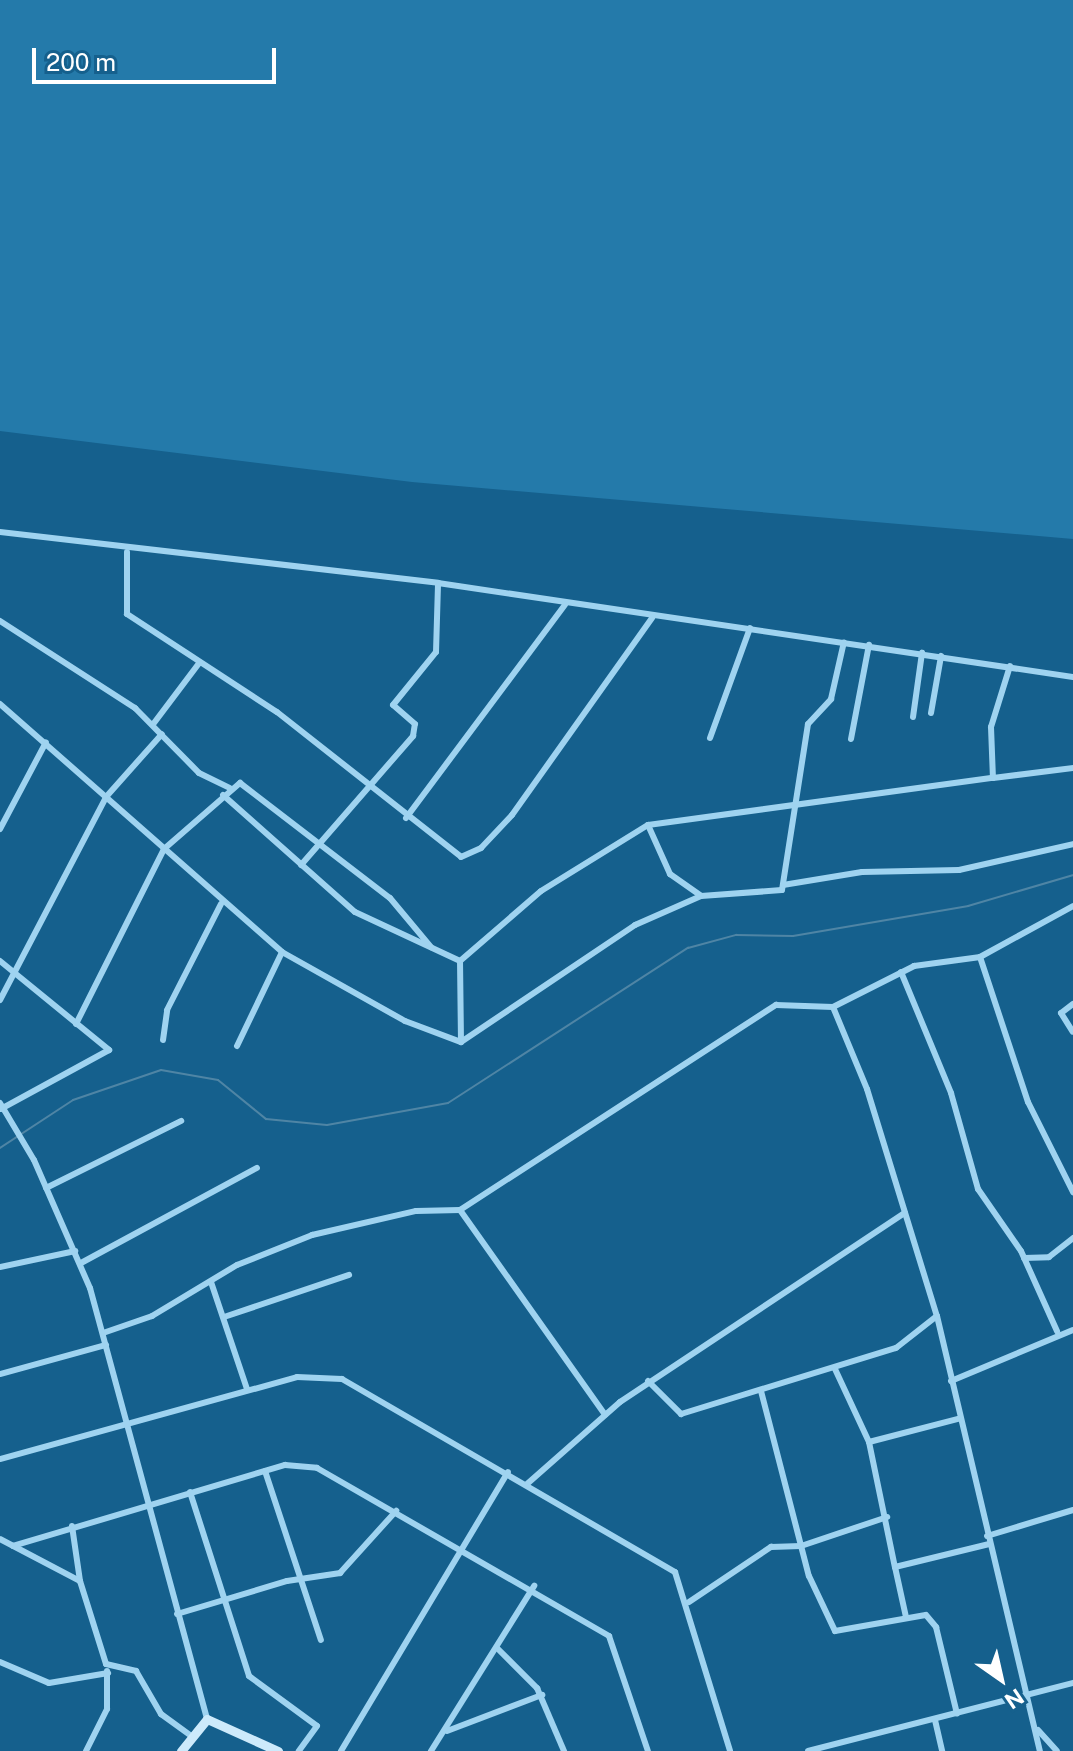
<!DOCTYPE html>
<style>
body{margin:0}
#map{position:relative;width:1073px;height:1751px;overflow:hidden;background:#15608d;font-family:"Public Sans",sans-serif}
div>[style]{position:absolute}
.green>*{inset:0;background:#247aaa}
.stream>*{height:2px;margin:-1px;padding:0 1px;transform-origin:1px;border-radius:1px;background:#4f85a5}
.street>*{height:6px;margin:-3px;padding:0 3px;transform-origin:3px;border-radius:3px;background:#9fd3f0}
.secondary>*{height:9px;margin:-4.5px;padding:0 4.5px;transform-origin:4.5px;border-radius:4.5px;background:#cdeafb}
span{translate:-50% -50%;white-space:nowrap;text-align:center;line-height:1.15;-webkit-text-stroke:6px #15608d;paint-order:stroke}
.north{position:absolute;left:961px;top:1639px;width:80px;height:80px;-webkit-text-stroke:6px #15608d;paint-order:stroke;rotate:146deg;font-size:22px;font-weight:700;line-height:32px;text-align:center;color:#fff}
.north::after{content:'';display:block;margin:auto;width:28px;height:36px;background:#fff;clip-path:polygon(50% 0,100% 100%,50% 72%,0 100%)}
.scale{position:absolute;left:32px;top:48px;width:244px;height:36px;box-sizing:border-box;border:4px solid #fff;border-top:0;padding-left:10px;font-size:24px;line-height:28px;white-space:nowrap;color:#fff;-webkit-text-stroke:6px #15608d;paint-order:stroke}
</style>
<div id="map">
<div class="green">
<i style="clip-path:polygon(0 0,1073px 0,1073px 539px,412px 482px,0 431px)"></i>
</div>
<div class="stream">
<i style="left:0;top:1148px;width:87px;rotate:-33.3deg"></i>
<i style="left:73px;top:1100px;width:93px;rotate:-18.8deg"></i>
<i style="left:161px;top:1070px;width:58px;rotate:10deg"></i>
<i style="left:218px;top:1080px;width:62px;rotate:39.1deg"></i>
<i style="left:266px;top:1119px;width:61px;rotate:5.6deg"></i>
<i style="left:327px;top:1125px;width:123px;rotate:-10.3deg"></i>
<i style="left:448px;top:1103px;width:286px;rotate:-32.9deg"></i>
<i style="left:688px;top:948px;width:50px;rotate:-15.2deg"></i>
<i style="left:736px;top:935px;width:57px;rotate:1deg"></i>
<i style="left:793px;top:936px;width:178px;rotate:-9.7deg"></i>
<i style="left:968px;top:906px;width:109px;rotate:-16.4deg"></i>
</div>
<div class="street">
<i style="left:0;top:532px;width:441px;rotate:6.6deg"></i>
<i style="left:438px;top:583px;width:642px;rotate:8.42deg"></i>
<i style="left:127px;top:552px;width:62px;rotate:90deg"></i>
<i style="left:127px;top:614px;width:179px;rotate:33.2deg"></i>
<i style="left:277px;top:712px;width:234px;rotate:38.2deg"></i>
<i style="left:461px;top:857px;width:22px;rotate:-24deg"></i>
<i style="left:481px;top:848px;width:45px;rotate:-46.8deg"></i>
<i style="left:512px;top:815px;width:242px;rotate:-54.6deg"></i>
<i style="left:0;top:621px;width:161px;rotate:32.8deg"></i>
<i style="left:135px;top:708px;width:91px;rotate:45.4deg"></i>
<i style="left:199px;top:773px;width:34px;rotate:26deg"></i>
<i style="left:1010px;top:666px;width:64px;rotate:107.3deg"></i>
<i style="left:991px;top:727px;width:51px;rotate:87.8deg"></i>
<i style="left:993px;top:778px;width:81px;rotate:-7.1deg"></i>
<i style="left:0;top:704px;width:376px;rotate:41.3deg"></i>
<i style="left:282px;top:952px;width:141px;rotate:29.3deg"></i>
<i style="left:405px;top:1021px;width:60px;rotate:20.6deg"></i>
<i style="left:461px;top:1042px;width:210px;rotate:-33.9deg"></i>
<i style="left:635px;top:925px;width:72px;rotate:-23.7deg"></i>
<i style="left:701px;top:896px;width:81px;rotate:-4.2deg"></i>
<i style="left:782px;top:890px;width:168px;rotate:-81.1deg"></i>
<i style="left:808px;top:724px;width:34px;rotate:-47deg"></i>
<i style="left:831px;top:699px;width:58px;rotate:-77.2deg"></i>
<i style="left:931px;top:713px;width:58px;rotate:-80deg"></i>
<i style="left:913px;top:717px;width:65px;rotate:-82deg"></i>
<i style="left:154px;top:723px;width:76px;rotate:-53deg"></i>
<i style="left:710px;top:738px;width:117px;rotate:-70deg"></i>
<i style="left:851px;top:739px;width:96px;rotate:-79.2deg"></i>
<i style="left:223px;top:795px;width:176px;rotate:41.6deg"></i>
<i style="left:355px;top:912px;width:116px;rotate:25deg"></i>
<i style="left:406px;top:818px;width:266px;rotate:-53.3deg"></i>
<i style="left:648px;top:825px;width:54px;rotate:65.8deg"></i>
<i style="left:670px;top:874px;width:37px;rotate:35deg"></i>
<i style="left:0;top:829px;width:98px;rotate:-62.1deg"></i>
<i style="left:301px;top:865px;width:171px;rotate:-49deg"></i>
<i style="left:413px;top:736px;width:12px;rotate:-81deg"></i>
<i style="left:415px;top:724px;width:29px;rotate:-139deg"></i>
<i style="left:393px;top:705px;width:68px;rotate:-50.9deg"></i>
<i style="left:436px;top:652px;width:69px;rotate:-88.3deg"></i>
<i style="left:783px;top:885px;width:80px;rotate:-9.3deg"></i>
<i style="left:862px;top:872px;width:97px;rotate:-1.2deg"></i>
<i style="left:959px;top:870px;width:117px;rotate:-12.8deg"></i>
<i style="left:980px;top:957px;width:153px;rotate:71.7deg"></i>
<i style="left:1028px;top:1102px;width:101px;rotate:63.4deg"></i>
<i style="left:0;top:961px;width:141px;rotate:39.2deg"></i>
<i style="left:109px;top:1050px;width:123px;rotate:151.4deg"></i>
<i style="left:901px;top:972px;width:131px;rotate:67.5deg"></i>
<i style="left:951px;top:1093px;width:100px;rotate:74.3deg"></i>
<i style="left:978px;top:1189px;width:75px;rotate:55.3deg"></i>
<i style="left:1021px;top:1251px;width:88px;rotate:65.8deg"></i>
<i style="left:0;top:1000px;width:229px;rotate:-62.4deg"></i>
<i style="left:106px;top:797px;width:84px;rotate:-48.4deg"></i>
<i style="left:1073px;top:1004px;width:15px;rotate:143deg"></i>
<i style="left:1061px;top:1013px;width:22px;rotate:58deg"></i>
<i style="left:833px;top:1007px;width:89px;rotate:67.5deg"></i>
<i style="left:867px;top:1089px;width:238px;rotate:72.9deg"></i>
<i style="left:937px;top:1316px;width:447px;rotate:76.7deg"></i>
<i style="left:76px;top:1024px;width:196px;rotate:-63.3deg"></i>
<i style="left:164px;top:849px;width:101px;rotate:-41deg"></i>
<i style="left:240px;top:783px;width:189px;rotate:37.5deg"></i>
<i style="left:390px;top:898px;width:64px;rotate:50.1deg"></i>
<i style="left:163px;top:1040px;width:30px;rotate:-82deg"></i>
<i style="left:167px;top:1010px;width:119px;rotate:-63deg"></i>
<i style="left:461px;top:1042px;width:81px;rotate:-90.7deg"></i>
<i style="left:460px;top:961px;width:107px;rotate:-40.8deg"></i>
<i style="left:541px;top:891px;width:126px;rotate:-31.7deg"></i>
<i style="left:648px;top:825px;width:348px;rotate:-7.8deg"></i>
<i style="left:237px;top:1046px;width:104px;rotate:-64.4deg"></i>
<i style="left:0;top:1103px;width:66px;rotate:59.2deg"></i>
<i style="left:34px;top:1160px;width:140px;rotate:66.4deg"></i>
<i style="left:90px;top:1288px;width:447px;rotate:74.8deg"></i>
<i style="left:46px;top:1188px;width:151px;rotate:-26.4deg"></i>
<i style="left:460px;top:1210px;width:251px;rotate:54.7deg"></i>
<i style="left:1024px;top:1258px;width:25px;rotate:-2deg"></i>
<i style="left:1049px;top:1257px;width:31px;rotate:-38deg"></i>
<i style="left:81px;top:1263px;width:200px;rotate:-28.4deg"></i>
<i style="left:0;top:1267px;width:77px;rotate:-12deg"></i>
<i style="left:211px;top:1282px;width:113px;rotate:71.4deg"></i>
<i style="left:224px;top:1317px;width:132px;rotate:-18.6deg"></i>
<i style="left:103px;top:1333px;width:52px;rotate:-19.1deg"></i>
<i style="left:152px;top:1316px;width:99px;rotate:-31deg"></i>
<i style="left:237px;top:1265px;width:81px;rotate:-21.8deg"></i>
<i style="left:312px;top:1235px;width:107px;rotate:-13deg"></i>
<i style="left:416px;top:1211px;width:44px;rotate:-1.3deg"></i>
<i style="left:460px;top:1210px;width:377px;rotate:-33deg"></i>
<i style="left:776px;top:1005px;width:57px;rotate:2deg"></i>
<i style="left:833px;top:1007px;width:91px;rotate:-26.8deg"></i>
<i style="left:914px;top:966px;width:67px;rotate:-7.8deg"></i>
<i style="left:980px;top:957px;width:106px;rotate:-28.7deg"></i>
<i style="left:835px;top:1369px;width:81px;rotate:65deg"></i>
<i style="left:869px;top:1442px;width:128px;rotate:78.3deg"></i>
<i style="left:895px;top:1567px;width:97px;rotate:-13.7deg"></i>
<i style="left:0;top:1374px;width:110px;rotate:-15.3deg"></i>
<i style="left:648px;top:1381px;width:47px;rotate:45deg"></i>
<i style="left:681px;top:1414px;width:225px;rotate:-17.1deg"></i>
<i style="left:896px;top:1348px;width:52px;rotate:-38deg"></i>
<i style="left:951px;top:1381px;width:132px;rotate:-22.7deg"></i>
<i style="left:761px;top:1391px;width:191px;rotate:75.5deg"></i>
<i style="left:809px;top:1576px;width:61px;rotate:64.7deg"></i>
<i style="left:835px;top:1631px;width:92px;rotate:-10deg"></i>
<i style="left:926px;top:1615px;width:16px;rotate:50deg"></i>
<i style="left:936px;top:1627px;width:89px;rotate:76.4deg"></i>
<i style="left:869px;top:1442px;width:92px;rotate:-14.5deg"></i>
<i style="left:0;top:1459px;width:308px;rotate:-15.4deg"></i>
<i style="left:297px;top:1377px;width:45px;rotate:2.5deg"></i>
<i style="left:342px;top:1379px;width:385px;rotate:30.1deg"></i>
<i style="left:675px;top:1572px;width:187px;rotate:72.9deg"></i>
<i style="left:265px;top:1471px;width:178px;rotate:71.7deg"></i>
<i style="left:527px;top:1484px;width:124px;rotate:-41.4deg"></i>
<i style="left:620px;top:1402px;width:342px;rotate:-33.6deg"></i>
<i style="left:190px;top:1492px;width:193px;rotate:72.2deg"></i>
<i style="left:249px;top:1676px;width:84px;rotate:36.3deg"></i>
<i style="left:317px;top:1726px;width:31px;rotate:126deg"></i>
<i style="left:72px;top:1526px;width:56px;rotate:81.7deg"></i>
<i style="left:80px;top:1581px;width:87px;rotate:72.6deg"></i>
<i style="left:106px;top:1664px;width:31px;rotate:13deg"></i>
<i style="left:136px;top:1671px;width:50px;rotate:59.8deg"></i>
<i style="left:161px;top:1714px;width:36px;rotate:36deg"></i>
<i style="left:987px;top:1536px;width:90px;rotate:-16.8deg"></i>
<i style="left:0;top:1539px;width:90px;rotate:27.7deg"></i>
<i style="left:13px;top:1546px;width:284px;rotate:-16.6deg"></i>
<i style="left:285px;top:1465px;width:32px;rotate:5deg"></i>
<i style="left:317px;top:1468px;width:337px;rotate:29.9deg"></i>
<i style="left:609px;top:1636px;width:121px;rotate:71.3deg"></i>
<i style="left:895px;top:1567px;width:51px;rotate:77.6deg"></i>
<i style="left:689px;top:1602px;width:99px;rotate:-33.9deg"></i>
<i style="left:771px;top:1547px;width:30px;rotate:-2deg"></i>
<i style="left:801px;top:1546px;width:91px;rotate:-18.6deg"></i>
<i style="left:177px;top:1614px;width:115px;rotate:-16.7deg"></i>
<i style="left:287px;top:1581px;width:54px;rotate:-8.6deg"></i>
<i style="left:340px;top:1573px;width:84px;rotate:-47.9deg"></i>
<i style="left:497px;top:1648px;width:57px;rotate:45deg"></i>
<i style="left:537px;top:1688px;width:69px;rotate:66.8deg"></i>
<i style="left:0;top:1662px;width:53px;rotate:23.2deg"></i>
<i style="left:49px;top:1683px;width:60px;rotate:-9.6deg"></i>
<i style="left:935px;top:1720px;width:32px;rotate:77deg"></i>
<i style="left:1038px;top:1730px;width:28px;rotate:48deg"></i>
<i style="left:447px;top:1731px;width:102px;rotate:-20.8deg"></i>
<i style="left:86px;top:1751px;width:47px;rotate:-63.4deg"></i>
<i style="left:107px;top:1709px;width:38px;rotate:-90deg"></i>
<i style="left:341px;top:1751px;width:325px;rotate:-59.1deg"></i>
<i style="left:431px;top:1751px;width:195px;rotate:-58deg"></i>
<i style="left:808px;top:1751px;width:274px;rotate:-14.4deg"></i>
</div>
<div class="secondary">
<i style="left:181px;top:1751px;width:41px;rotate:-50.9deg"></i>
<i style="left:207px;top:1719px;width:78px;rotate:24.3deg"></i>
</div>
<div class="north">N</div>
<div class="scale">200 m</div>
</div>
